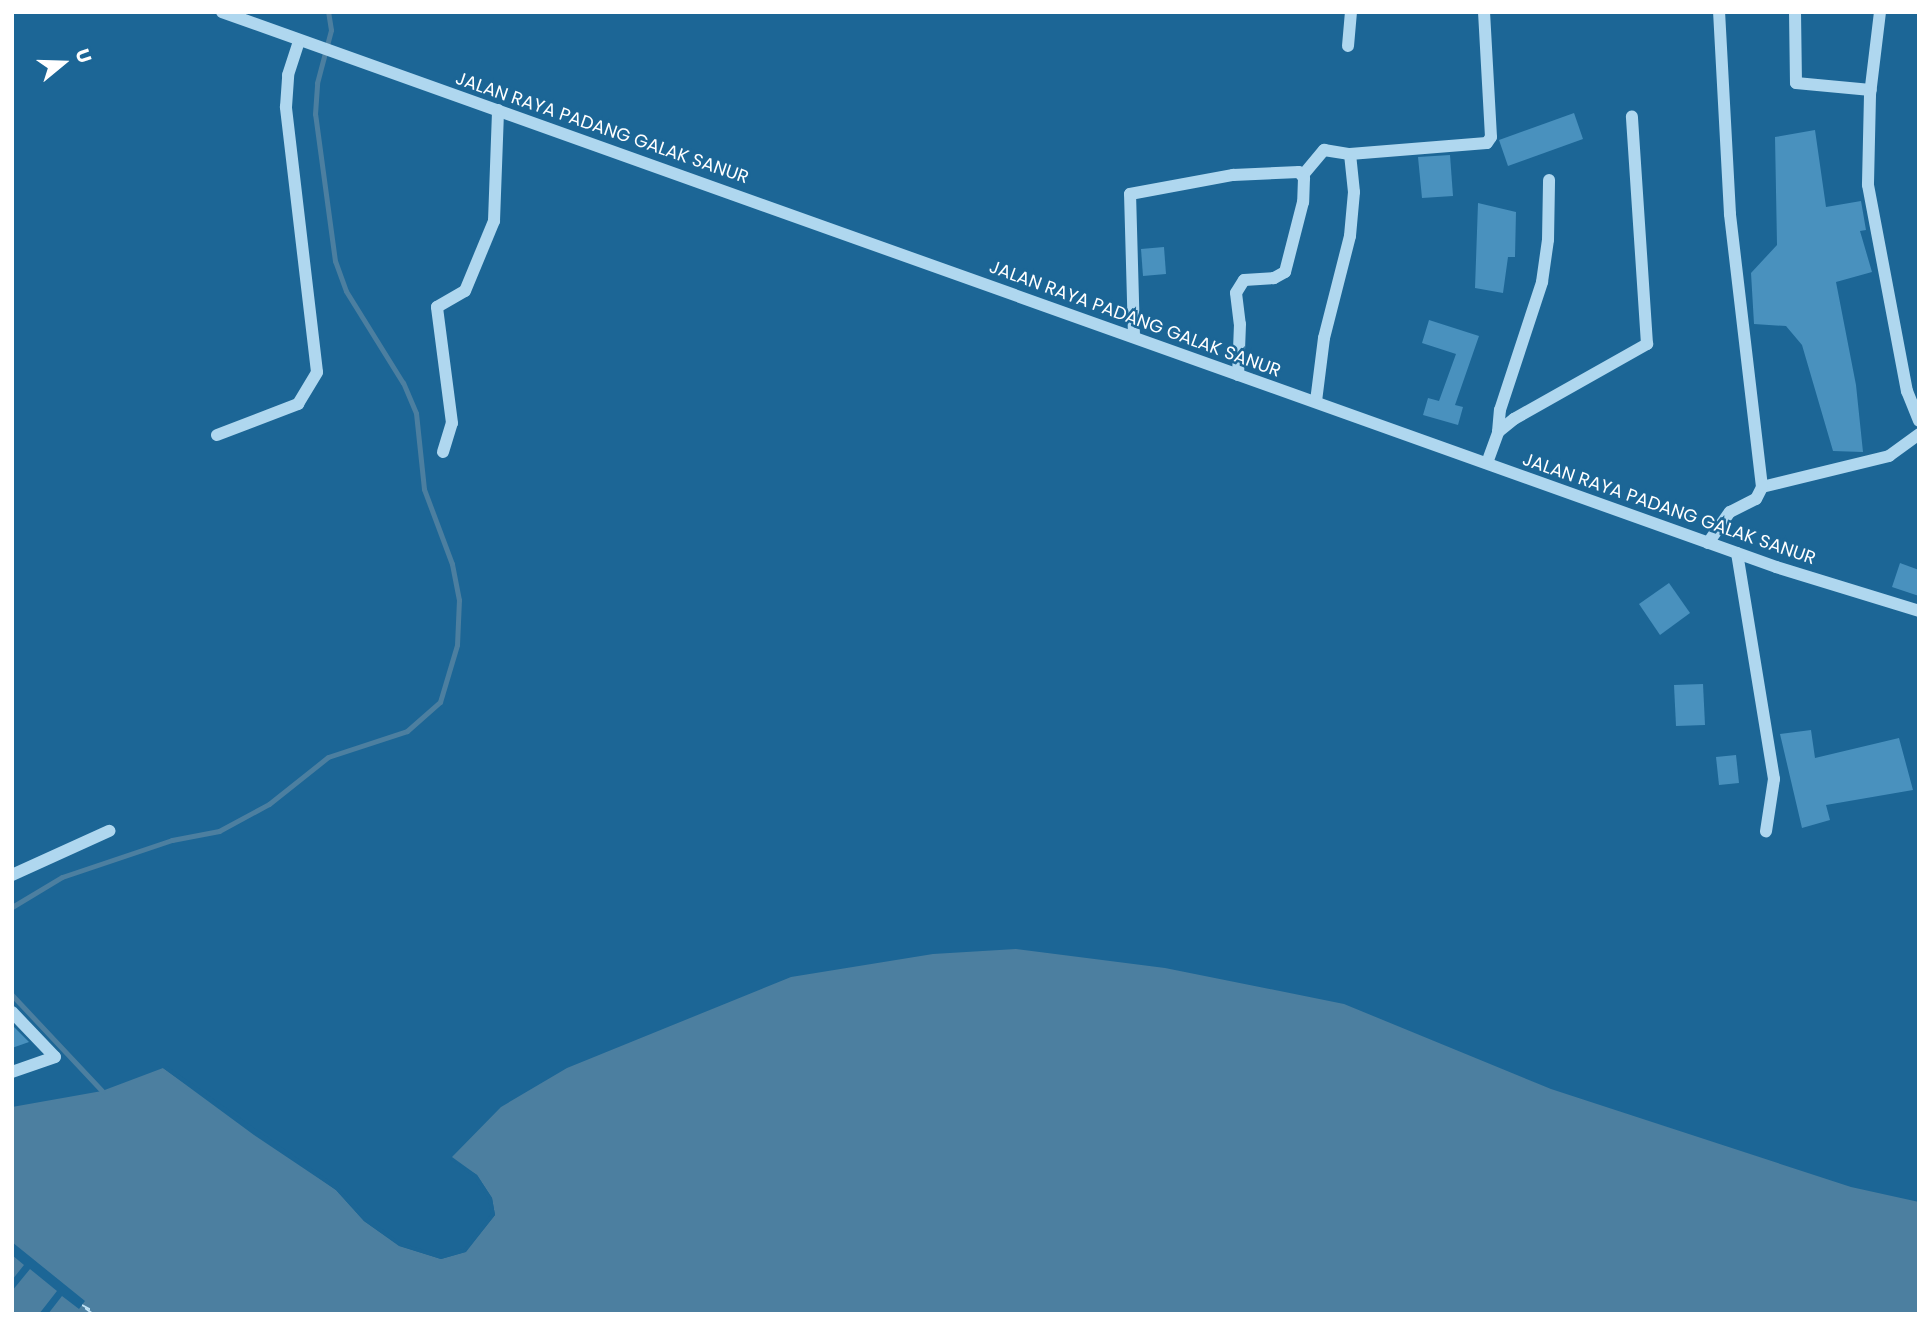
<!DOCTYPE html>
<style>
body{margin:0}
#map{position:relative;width:1931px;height:1326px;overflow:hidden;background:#1c6696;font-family:Poppins,sans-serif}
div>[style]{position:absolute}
.water>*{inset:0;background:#4c7fa0}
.pier>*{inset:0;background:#1c6696}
.stream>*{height:5px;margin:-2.5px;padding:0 2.5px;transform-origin:2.5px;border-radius:2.5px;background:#4c7fa0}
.ferry>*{height:2px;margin-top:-1px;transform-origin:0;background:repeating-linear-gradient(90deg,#bfe2f6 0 9px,transparent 0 16px)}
.building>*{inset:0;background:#4991be}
.minor>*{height:12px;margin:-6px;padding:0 6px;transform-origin:6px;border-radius:6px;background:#afd7ef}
span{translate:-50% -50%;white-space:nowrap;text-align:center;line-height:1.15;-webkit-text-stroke:5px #1c6696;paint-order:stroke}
.street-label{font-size:18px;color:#fff}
.frame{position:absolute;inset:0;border:14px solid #fff;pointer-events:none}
.north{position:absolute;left:28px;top:28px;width:70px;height:70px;-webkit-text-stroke:5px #1c6696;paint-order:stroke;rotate:71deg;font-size:19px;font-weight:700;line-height:28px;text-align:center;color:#fff}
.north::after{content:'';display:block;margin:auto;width:24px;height:32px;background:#fff;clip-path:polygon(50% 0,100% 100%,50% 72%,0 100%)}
</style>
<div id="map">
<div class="water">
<i style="clip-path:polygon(1016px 949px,1165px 968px,1344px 1004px,1551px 1089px,1851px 1187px,1919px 1202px,1919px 1314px,12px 1314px,12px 1107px,102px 1091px,163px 1068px,336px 1190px,364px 1221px,399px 1246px,441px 1259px,466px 1252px,495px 1215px,492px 1198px,477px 1175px,452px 1157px,501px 1107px,567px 1068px,791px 977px,933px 954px)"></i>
</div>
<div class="pier">
<i style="clip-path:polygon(167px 1066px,338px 1187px,367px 1218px,401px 1243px,441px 1255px,464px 1249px,491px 1214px,488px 1199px,475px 1178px,449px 1158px,477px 1175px,492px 1198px,495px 1215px,465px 1252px,441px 1259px,400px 1246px,364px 1221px,336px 1190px,254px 1135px,163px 1068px)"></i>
<i style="clip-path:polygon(12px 1242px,85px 1301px,79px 1309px,62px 1296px,48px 1314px,39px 1314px,57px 1291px,30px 1269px,12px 1291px,12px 1280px,24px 1265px,12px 1255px)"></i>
</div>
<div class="stream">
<i style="left:12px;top:907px;width:58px;rotate:-31deg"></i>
<i style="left:62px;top:877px;width:116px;rotate:-18.6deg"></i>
<i style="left:172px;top:840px;width:48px;rotate:-10.8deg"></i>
<i style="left:219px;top:831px;width:57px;rotate:-28.4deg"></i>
<i style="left:269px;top:804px;width:75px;rotate:-38.5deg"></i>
<i style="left:328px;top:757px;width:83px;rotate:-18.2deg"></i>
<i style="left:407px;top:731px;width:44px;rotate:-41.3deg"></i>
<i style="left:440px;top:702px;width:59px;rotate:-73.4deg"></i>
<i style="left:457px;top:645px;width:45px;rotate:-87.5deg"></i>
<i style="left:459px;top:600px;width:37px;rotate:-101deg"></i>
<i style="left:452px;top:564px;width:80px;rotate:-110.5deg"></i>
<i style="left:424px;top:489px;width:76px;rotate:-96deg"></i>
<i style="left:416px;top:413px;width:33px;rotate:-113deg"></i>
<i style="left:403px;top:383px;width:108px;rotate:-121.8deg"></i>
<i style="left:346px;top:291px;width:32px;rotate:-110deg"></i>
<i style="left:335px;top:261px;width:148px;rotate:-97.7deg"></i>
<i style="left:315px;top:114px;width:31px;rotate:-86deg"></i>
<i style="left:317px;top:83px;width:55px;rotate:-75.2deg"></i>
<i style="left:331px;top:30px;width:18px;rotate:-99deg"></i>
<i style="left:12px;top:995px;width:132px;rotate:46.8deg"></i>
</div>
<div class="ferry">
<i style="left:82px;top:1305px;width:18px;rotate:29deg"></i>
<i style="left:85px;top:1308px;width:10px;rotate:37deg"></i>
</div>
<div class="building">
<i style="clip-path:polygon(1574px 113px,1583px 139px,1508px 166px,1499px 140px)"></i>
<i style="clip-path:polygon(1815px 130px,1826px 207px,1861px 201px,1866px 230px,1860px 231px,1872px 272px,1836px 282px,1856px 385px,1863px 452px,1833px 451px,1802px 345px,1786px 326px,1754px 324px,1751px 273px,1777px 245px,1775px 137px)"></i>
<i style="clip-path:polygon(1450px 155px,1453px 196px,1422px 198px,1418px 157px)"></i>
<i style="clip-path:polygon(1478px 203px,1516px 212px,1515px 257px,1508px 257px,1503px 293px,1475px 288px)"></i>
<i style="clip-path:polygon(1164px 247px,1166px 274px,1143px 276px,1141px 249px)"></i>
<i style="clip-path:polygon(1429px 320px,1479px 336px,1455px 405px,1463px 407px,1458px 425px,1423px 415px,1428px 398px,1439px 401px,1456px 354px,1422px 343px)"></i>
<i style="clip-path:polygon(1900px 563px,1919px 570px,1919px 596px,1892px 587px)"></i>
<i style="clip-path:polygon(1669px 583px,1690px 613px,1660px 635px,1639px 604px)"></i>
<i style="clip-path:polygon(1703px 684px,1705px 725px,1676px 726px,1674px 685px)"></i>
<i style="clip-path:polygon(1811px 730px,1815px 758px,1899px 738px,1913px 790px,1826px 805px,1830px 820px,1802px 828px,1780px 734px)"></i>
<i style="clip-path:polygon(1736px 755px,1739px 783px,1719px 785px,1716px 757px)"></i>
<i style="clip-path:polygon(12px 1025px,29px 1042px,12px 1048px)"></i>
</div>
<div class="minor">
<i style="left:222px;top:12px;width:1650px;rotate:19.65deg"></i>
<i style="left:1776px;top:567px;width:150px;rotate:17.1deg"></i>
<i style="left:1795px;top:12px;width:71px;rotate:89.2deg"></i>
<i style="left:1796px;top:83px;width:75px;rotate:5.3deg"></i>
<i style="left:1880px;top:12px;width:84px;rotate:96.9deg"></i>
<i style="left:1870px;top:95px;width:90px;rotate:91.3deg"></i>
<i style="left:1868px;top:185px;width:210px;rotate:79.3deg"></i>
<i style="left:1907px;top:391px;width:32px;rotate:68deg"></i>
<i style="left:1348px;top:46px;width:34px;rotate:-85deg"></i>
<i style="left:1350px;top:154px;width:137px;rotate:-4.6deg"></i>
<i style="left:1487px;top:143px;width:7px;rotate:-56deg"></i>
<i style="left:1491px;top:137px;width:125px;rotate:-93.2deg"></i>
<i style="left:1303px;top:175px;width:33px;rotate:-50deg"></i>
<i style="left:1324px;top:150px;width:26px;rotate:9deg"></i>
<i style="left:1350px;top:154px;width:38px;rotate:84deg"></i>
<i style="left:1354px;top:192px;width:44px;rotate:95.2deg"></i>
<i style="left:1350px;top:236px;width:105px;rotate:104.3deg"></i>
<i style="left:1324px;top:338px;width:64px;rotate:97.2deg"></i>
<i style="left:1134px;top:336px;width:142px;rotate:-91.6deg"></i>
<i style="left:1130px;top:194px;width:105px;rotate:-10.5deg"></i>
<i style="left:1233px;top:175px;width:66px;rotate:-2.6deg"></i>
<i style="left:1299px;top:172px;width:8px;rotate:50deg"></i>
<i style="left:1304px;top:178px;width:24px;rotate:92deg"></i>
<i style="left:1303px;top:202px;width:72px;rotate:104.4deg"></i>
<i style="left:1285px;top:272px;width:13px;rotate:151deg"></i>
<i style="left:1274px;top:278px;width:30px;rotate:176deg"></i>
<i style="left:1244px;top:280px;width:15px;rotate:122deg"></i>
<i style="left:1236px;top:293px;width:31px;rotate:83deg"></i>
<i style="left:1240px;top:324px;width:51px;rotate:92.2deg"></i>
<i style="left:1498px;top:432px;width:22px;rotate:-85deg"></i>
<i style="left:1500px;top:410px;width:135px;rotate:-71.8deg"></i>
<i style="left:1542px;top:282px;width:42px;rotate:-81.9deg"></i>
<i style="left:1548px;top:240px;width:60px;rotate:-89deg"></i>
<i style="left:217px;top:435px;width:87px;rotate:-20.9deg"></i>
<i style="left:298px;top:404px;width:37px;rotate:-59deg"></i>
<i style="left:317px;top:372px;width:267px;rotate:-96.7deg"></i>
<i style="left:286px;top:107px;width:32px;rotate:-86deg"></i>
<i style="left:288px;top:75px;width:36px;rotate:-72deg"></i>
<i style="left:443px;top:452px;width:30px;rotate:-73deg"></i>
<i style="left:452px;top:423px;width:117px;rotate:-97.4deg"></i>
<i style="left:437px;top:307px;width:32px;rotate:-30deg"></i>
<i style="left:465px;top:291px;width:76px;rotate:-67.5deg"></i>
<i style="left:494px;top:221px;width:111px;rotate:-87.9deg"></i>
<i style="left:1487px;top:463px;width:33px;rotate:-70deg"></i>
<i style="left:1498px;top:432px;width:21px;rotate:-39deg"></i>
<i style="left:1514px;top:419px;width:153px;rotate:-29.4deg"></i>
<i style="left:1647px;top:344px;width:228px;rotate:-93.8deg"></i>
<i style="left:1762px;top:487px;width:131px;rotate:-13.7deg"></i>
<i style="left:1889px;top:456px;width:37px;rotate:-36deg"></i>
<i style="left:1708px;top:543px;width:38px;rotate:-55deg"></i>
<i style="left:1730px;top:512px;width:29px;rotate:-27deg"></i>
<i style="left:1756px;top:499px;width:13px;rotate:-63deg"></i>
<i style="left:1762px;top:487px;width:275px;rotate:-96.7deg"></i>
<i style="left:1730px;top:214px;width:202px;rotate:-93.1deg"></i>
<i style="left:1737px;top:553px;width:229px;rotate:80.7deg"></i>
<i style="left:1774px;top:779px;width:53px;rotate:98.7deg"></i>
<i style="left:12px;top:875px;width:107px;rotate:-24.4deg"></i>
<i style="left:12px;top:1012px;width:62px;rotate:46.3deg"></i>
<i style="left:55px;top:1057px;width:46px;rotate:160.8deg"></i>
</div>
<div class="street-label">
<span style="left:602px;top:128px;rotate:19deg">JALAN RAYA PADANG GALAK SANUR</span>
<span style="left:1135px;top:319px;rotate:20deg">JALAN RAYA PADANG GALAK SANUR</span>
<span style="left:1669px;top:509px;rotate:19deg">JALAN RAYA PADANG GALAK SANUR</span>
</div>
<div class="frame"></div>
<div class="north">U</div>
</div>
